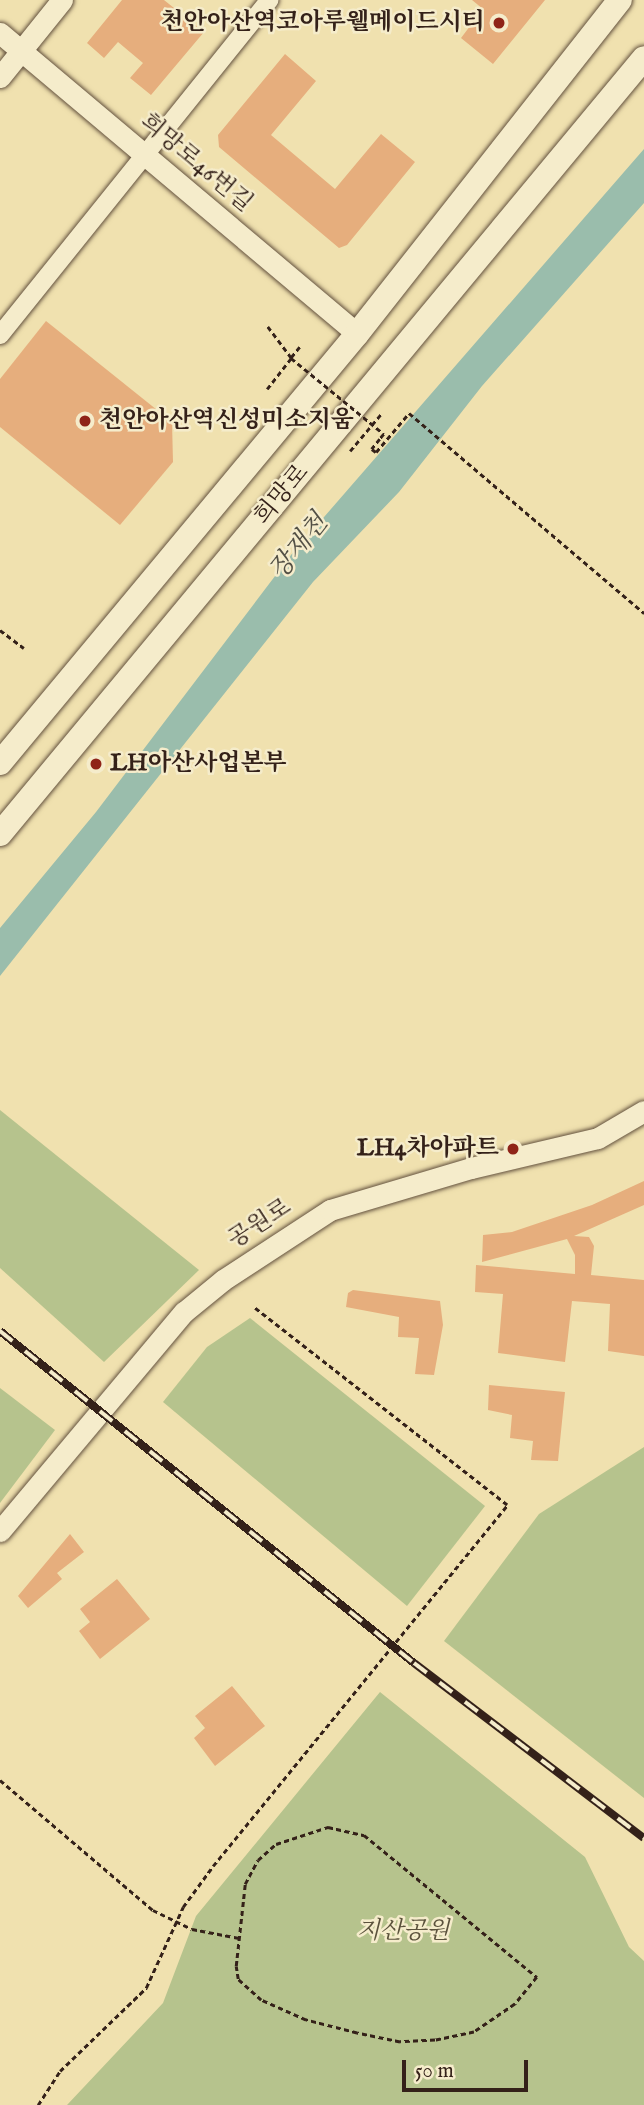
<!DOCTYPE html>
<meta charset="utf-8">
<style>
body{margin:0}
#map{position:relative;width:644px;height:2105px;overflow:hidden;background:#f0e1af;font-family:"IM FELL English","Noto Serif KR",serif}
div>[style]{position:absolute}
.green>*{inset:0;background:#b6c38d}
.water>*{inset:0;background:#9abdac}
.building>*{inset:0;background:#e6ae7d}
.path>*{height:2.5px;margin-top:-1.25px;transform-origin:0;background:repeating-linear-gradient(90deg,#342119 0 5px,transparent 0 8.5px)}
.roads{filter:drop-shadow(0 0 2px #63513e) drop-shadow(0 0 2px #63513e)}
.minor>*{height:18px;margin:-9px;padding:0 9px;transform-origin:9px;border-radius:9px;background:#f5eccb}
.tertiary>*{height:21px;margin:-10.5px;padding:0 10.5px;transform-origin:10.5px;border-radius:10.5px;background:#f5eccb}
.secondary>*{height:24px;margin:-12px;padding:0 12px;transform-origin:12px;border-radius:12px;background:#f5eccb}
.rail>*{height:8px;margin-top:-4px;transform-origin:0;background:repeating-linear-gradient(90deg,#f5eccb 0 16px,#342119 0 32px);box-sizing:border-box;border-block:2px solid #342119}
.path-bridge>*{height:2.5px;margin-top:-1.25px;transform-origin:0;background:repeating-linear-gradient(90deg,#342119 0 5px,transparent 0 8.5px)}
.dots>*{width:19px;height:19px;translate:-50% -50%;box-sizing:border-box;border:4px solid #f5eccb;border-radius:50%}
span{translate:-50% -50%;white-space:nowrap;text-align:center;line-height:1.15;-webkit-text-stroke:5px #f5eccb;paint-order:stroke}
.poi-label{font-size:24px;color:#342119;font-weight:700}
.right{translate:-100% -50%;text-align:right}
.left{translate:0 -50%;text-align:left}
.street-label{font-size:24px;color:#342119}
.park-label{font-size:24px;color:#5b523c;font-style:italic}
.water-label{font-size:26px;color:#535045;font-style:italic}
.scale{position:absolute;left:402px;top:2060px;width:126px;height:32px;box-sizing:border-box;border:4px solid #342119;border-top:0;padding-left:9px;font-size:21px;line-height:24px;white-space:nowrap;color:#342119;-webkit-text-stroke:5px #f5eccb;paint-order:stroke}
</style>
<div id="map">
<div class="green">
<i style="clip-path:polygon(0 1110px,199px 1270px,104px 1362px,0 1268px)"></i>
<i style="clip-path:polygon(250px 1318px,485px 1506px,407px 1606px,163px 1402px,207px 1347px)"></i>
<i style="clip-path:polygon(0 1388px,55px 1430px,0 1503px)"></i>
<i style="clip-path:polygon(644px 1447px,644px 1798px,444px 1641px,539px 1514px)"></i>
<i style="clip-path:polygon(380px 1692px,585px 1857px,629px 1947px,644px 1961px,644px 2105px,67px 2105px,163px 2003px,196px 1916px)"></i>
</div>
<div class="water">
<i style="clip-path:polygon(644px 149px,644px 203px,482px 386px,399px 492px,313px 582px,0 976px,0 928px,96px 812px,291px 555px)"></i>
</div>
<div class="building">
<i style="clip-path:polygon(122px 0,164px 0,204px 32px,151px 95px,130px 78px,143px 63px,118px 42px,104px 58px,87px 43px)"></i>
<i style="clip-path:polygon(472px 0,545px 0,493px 64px,461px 38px,483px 9px)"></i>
<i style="clip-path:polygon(285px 54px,316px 81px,271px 135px,335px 189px,381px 134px,415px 162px,347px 245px,339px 248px,219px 147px,218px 135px)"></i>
<i style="clip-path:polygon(46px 321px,172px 422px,173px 462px,120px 525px,0 427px,0 379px)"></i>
<i style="clip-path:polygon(644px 1181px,644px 1205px,574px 1236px,589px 1237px,594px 1246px,591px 1275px,644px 1280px,644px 1356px,608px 1351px,610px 1304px,572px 1301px,565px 1362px,498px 1353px,503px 1294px,475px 1292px,476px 1265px,575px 1274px,575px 1255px,567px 1239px,482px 1262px,483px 1235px,512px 1232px,592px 1205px)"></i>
<i style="clip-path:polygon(353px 1290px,440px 1301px,443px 1325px,434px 1375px,415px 1374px,419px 1338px,398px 1337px,399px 1317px,346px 1307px,348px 1293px)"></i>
<i style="clip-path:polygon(489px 1385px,565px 1392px,558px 1461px,531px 1460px,533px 1441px,510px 1438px,512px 1415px,488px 1410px)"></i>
<i style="clip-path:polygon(70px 1534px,84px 1552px,57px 1573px,62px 1579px,28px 1608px,18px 1596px)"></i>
<i style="clip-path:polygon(117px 1579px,150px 1619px,100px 1659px,79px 1631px,90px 1622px,80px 1609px)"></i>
<i style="clip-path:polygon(232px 1686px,265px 1726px,215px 1766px,194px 1738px,205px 1728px,195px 1716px)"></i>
</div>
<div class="path">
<i style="left:267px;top:389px;width:39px;rotate:-52deg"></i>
<i style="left:291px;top:358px;width:39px;rotate:-127deg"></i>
<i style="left:380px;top:439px;width:13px;rotate:129deg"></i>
<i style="left:372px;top:449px;width:5px;rotate:37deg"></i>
<i style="left:376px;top:452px;width:51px;rotate:-49.8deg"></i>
<i style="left:409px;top:413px;width:309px;rotate:40.4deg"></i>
<i style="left:350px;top:451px;width:48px;rotate:-50deg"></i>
<i style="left:0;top:630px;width:30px;rotate:37deg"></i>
<i style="left:0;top:1780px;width:201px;rotate:40.4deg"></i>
<i style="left:153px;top:1910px;width:43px;rotate:26deg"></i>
<i style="left:192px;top:1929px;width:48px;rotate:10.8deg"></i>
<i style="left:328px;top:1827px;width:37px;rotate:13deg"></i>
<i style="left:364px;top:1835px;width:224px;rotate:39.4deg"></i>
<i style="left:537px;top:1977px;width:35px;rotate:129deg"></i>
<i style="left:515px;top:2004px;width:50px;rotate:145.7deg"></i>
<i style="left:474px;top:2032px;width:40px;rotate:168deg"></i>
<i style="left:435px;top:2040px;width:35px;rotate:177deg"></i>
<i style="left:400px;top:2042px;width:44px;rotate:-168.2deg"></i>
<i style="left:357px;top:2033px;width:53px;rotate:-165.7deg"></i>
<i style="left:306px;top:2020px;width:49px;rotate:-156deg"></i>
<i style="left:261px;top:2000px;width:31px;rotate:-138deg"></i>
<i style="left:238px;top:1979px;width:13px;rotate:-99deg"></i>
<i style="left:236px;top:1966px;width:82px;rotate:-83.7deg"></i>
<i style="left:245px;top:1884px;width:27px;rotate:-62deg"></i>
<i style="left:258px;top:1860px;width:24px;rotate:-42deg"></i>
<i style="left:276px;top:1844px;width:55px;rotate:-18.1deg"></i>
<i style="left:38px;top:2105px;width:40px;rotate:-57.1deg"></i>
<i style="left:60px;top:2071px;width:120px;rotate:-44deg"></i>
<i style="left:146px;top:1988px;width:89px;rotate:-65.4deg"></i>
<i style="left:183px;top:1907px;width:51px;rotate:-53.8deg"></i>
<i style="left:213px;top:1866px;width:466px;rotate:-50.8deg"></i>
<i style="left:507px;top:1505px;width:321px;rotate:-142deg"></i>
</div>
<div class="roads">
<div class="minor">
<i style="left:0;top:335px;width:430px;rotate:-51.2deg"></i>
</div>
<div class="tertiary">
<i style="left:0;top:33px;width:467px;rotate:40.1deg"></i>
<i style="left:0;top:77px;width:99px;rotate:-51.2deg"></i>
<i style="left:0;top:1531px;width:286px;rotate:-50deg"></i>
<i style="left:184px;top:1312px;width:50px;rotate:-39.4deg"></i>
<i style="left:223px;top:1280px;width:128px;rotate:-33.2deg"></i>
<i style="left:330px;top:1210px;width:147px;rotate:-16.6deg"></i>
<i style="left:471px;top:1168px;width:130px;rotate:-13.3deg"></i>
<i style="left:598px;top:1138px;width:53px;rotate:-30.4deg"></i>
</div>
<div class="secondary">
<i style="left:0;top:763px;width:558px;rotate:-50.23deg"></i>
<i style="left:357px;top:334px;width:425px;rotate:-51.8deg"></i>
<i style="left:0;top:834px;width:1008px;rotate:-50.31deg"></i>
</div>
</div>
<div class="rail">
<i style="left:0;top:1331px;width:531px;rotate:38.73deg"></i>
<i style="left:414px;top:1663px;width:289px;rotate:37.3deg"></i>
</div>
<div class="path-bridge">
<i style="left:300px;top:347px;width:14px;rotate:129deg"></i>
<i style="left:291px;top:358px;width:120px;rotate:39.3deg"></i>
<i style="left:384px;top:434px;width:6px;rotate:129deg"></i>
</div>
<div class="dots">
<i style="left:499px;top:23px;background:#8f2418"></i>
<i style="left:85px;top:421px;background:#8f2418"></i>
<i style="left:96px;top:764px;background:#8f2418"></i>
<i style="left:513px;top:1149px;background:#8f2418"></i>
</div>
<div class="poi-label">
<span class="right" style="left:485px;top:23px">천안아산역코아루웰메이드시티</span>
<span class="left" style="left:99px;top:421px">천안아산역신성미소지움</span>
<span class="left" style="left:110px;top:764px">LH아산사업본부</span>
<span class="right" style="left:499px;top:1149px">LH4차아파트</span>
</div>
<div class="street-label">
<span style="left:196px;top:163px;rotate:40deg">희망로46번길</span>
<span style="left:282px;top:495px;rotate:-50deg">희망로</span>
<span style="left:260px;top:1224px;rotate:-33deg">공원로</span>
</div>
<div class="park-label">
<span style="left:403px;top:1932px">지산공원</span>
</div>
<div class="water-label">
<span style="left:299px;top:547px;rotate:-51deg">장재천</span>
</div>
<div class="scale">50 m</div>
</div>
